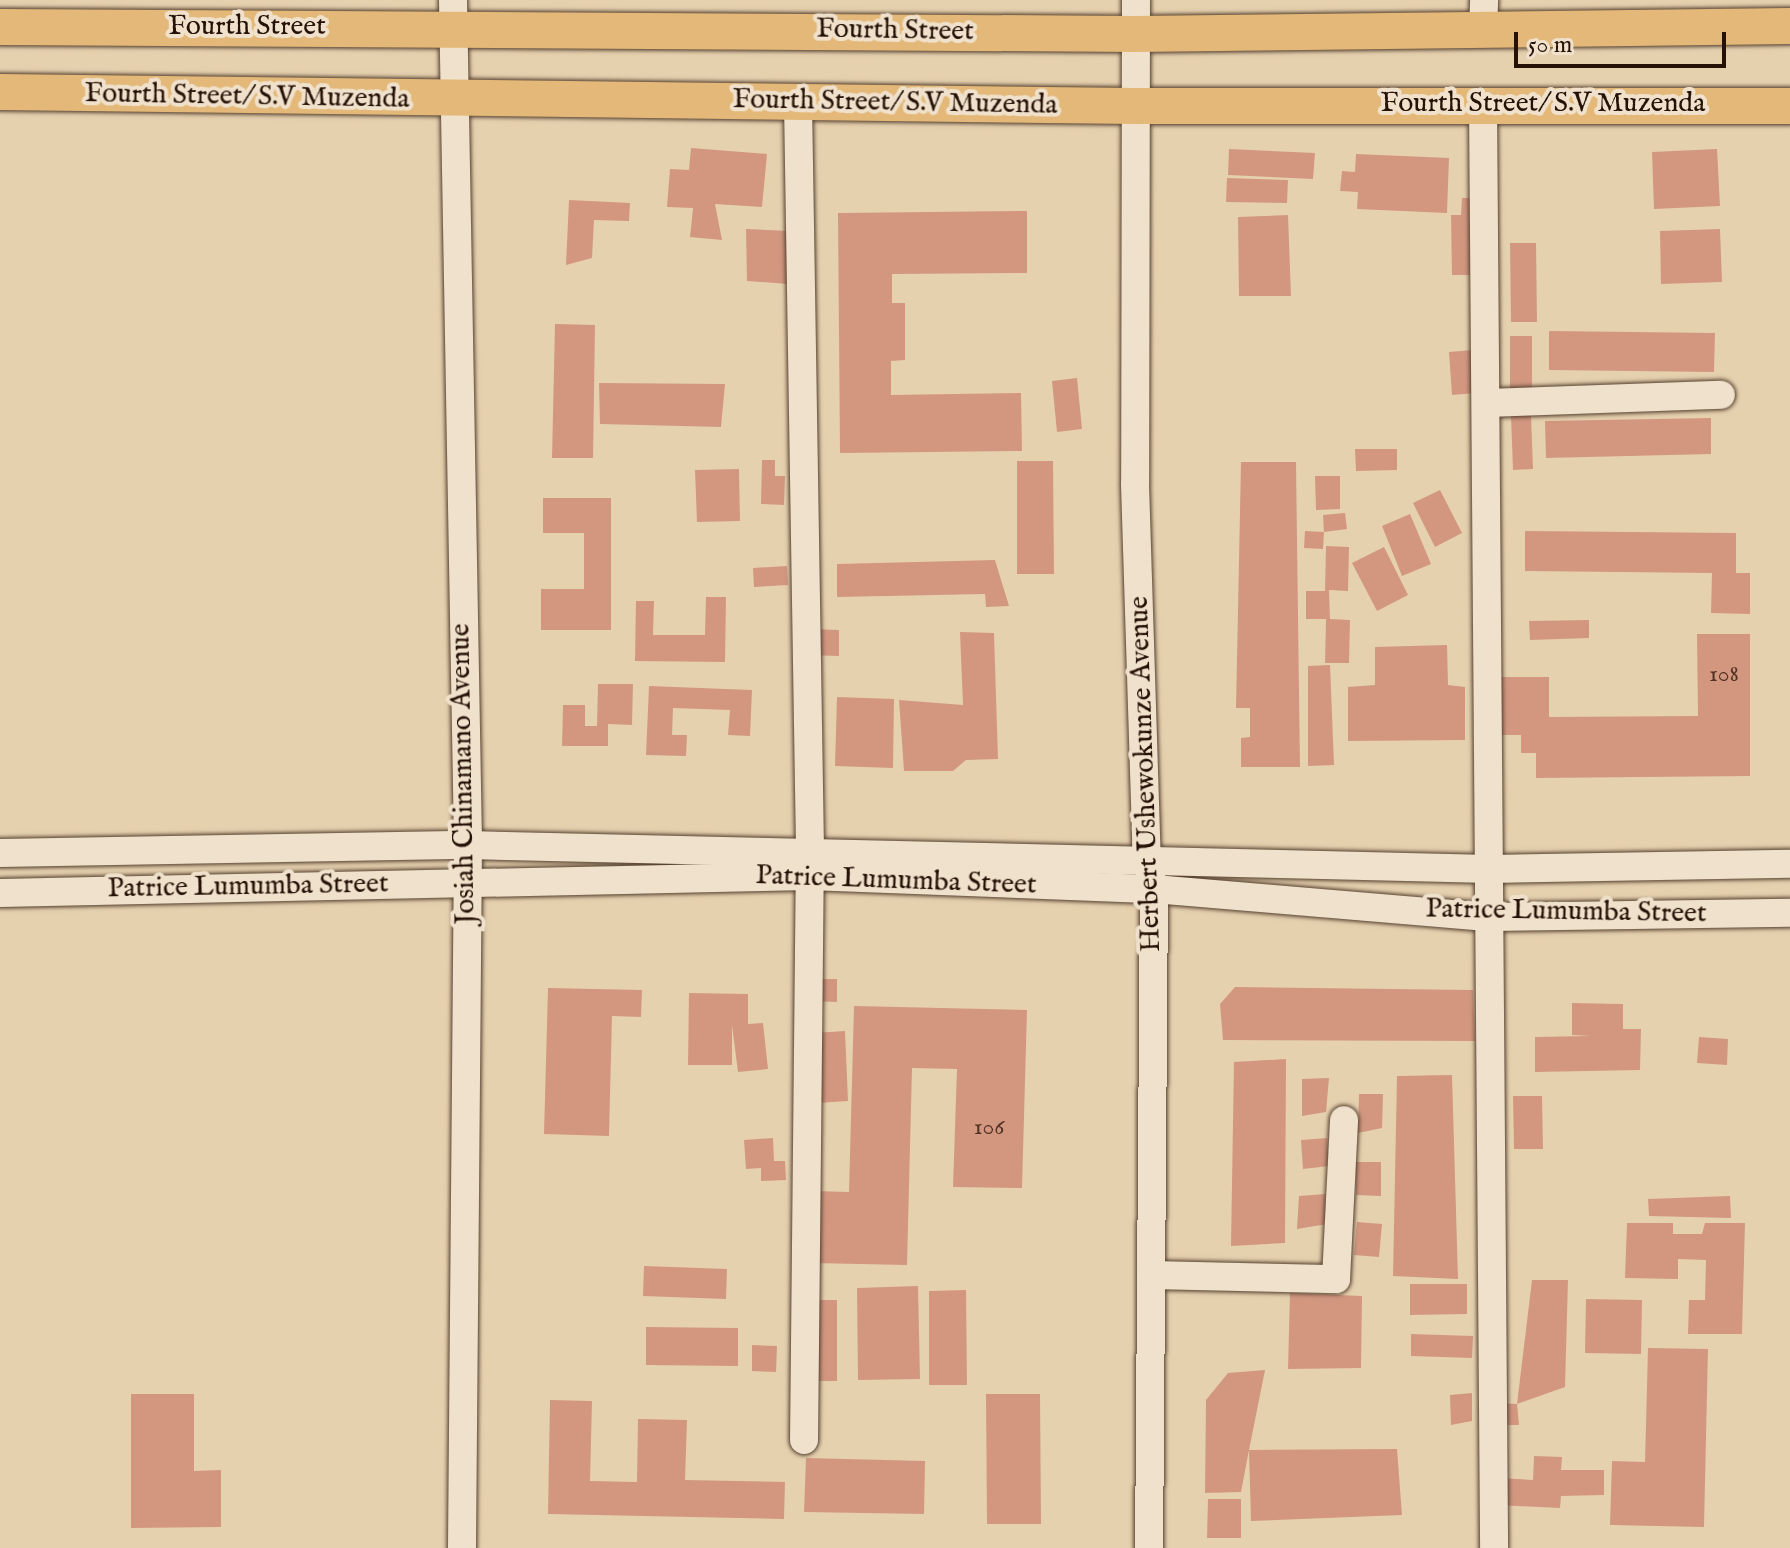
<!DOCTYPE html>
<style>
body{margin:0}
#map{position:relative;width:1790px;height:1548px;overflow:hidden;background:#e6d1af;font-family:"IM FELL English",serif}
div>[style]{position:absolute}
.building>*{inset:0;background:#d39780}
.roads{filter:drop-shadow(0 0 2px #564130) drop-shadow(0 0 2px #564130)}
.minor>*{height:28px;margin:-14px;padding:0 14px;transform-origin:14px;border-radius:14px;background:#efe1cb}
.major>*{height:36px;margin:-18px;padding:0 18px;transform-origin:18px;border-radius:18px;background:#e3b878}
span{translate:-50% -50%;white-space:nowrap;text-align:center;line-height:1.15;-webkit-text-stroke:8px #efe1cb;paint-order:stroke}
.number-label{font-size:24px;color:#513224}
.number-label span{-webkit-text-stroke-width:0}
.street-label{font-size:28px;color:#261106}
.scale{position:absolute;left:1514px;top:32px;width:212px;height:36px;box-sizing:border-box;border:4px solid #261106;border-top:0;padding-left:10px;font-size:24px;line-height:28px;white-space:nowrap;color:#261106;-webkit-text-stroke:6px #efe1cb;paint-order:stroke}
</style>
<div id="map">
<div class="building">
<i style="clip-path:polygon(691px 148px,767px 154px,762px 207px,715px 204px,722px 240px,690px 237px,693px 208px,667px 207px,670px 169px,689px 170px)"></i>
<i style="clip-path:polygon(1229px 149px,1315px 153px,1313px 179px,1228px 175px)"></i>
<i style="clip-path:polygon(1717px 149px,1720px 206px,1654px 209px,1652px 152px)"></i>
<i style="clip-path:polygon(1356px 154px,1449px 158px,1447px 213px,1357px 209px,1358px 192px,1340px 191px,1342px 171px,1355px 172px)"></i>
<i style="clip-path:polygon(1227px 178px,1288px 180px,1287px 203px,1226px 202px)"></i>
<i style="clip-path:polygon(1462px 198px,1478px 198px,1478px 275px,1452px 275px,1451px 215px,1461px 215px)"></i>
<i style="clip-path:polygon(569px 200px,630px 203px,629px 221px,594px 220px,592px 258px,566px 265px)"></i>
<i style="clip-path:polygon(1027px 211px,1027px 273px,892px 274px,892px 303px,905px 303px,905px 360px,891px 361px,891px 395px,1021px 393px,1022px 451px,840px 453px,838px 213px)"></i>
<i style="clip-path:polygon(1288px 215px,1291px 296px,1239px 296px,1238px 217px)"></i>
<i style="clip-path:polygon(746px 229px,789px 231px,788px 284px,747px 281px)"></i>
<i style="clip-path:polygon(1720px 229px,1722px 282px,1661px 284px,1660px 231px)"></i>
<i style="clip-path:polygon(1510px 243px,1536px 243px,1537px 322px,1511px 322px)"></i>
<i style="clip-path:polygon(555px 324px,595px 325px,593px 458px,552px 458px)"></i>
<i style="clip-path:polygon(1549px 331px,1715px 333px,1714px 372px,1549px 370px)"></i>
<i style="clip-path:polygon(1510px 336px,1532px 336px,1532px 389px,1510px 390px)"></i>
<i style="clip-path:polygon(1473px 350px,1476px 393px,1452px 395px,1449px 352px)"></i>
<i style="clip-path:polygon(1077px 378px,1082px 429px,1057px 432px,1052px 381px)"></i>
<i style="clip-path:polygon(599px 383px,725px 384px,721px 427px,600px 424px)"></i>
<i style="clip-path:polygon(1531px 415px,1533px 469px,1513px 470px,1511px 416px)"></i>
<i style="clip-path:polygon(1711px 418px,1711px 454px,1546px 458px,1545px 421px)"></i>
<i style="clip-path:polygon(1355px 449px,1397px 449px,1397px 470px,1356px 471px)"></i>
<i style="clip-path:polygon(762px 460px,775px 460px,775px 476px,785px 476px,784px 505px,761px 504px)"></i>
<i style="clip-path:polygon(1017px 461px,1053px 461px,1054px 574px,1017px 574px)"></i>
<i style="clip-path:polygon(1241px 462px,1296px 462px,1300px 767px,1241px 767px,1241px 738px,1250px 737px,1250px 708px,1236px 708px)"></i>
<i style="clip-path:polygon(739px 469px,740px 521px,697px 522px,695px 470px)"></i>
<i style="clip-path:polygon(1315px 476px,1340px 476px,1340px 509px,1316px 510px)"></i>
<i style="clip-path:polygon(1440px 490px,1462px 533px,1435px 547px,1413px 503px)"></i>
<i style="clip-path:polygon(543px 498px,611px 498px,611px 630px,541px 630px,541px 589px,584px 589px,584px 533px,543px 533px)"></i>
<i style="clip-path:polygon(1345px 513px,1347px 529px,1324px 532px,1323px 515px)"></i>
<i style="clip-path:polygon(1410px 514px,1431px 564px,1402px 576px,1382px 526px)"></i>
<i style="clip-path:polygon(1305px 531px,1324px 532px,1323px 549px,1304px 548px)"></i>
<i style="clip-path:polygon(1525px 531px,1736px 533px,1736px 573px,1750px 573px,1750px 614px,1711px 613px,1712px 573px,1525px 571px)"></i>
<i style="clip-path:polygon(1326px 546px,1349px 547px,1348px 591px,1329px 590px,1330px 619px,1350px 620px,1349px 663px,1325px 663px,1326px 619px,1306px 619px,1306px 591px,1325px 591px)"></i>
<i style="clip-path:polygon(1384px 547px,1408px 595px,1377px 611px,1352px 563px)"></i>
<i style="clip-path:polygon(995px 560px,1009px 606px,986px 607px,985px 594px,837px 597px,837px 564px)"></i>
<i style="clip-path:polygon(787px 566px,788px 585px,754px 587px,753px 568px)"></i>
<i style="clip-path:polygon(706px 597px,726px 597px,725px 662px,635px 661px,636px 601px,654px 601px,653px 635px,705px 635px)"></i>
<i style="clip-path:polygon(1589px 620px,1589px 638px,1530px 640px,1529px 621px)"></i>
<i style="clip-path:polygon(809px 629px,839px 630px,839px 656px,807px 655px)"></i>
<i style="clip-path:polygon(960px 632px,994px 633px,998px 759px,966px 760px,953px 771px,904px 771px,899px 700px,963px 705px)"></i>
<i style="clip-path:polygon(1697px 634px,1750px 634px,1750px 776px,1536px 778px,1536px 753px,1521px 753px,1521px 735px,1501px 735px,1501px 677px,1549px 677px,1549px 717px,1698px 716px)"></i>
<i style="clip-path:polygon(1447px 645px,1448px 685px,1465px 687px,1465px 740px,1348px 741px,1348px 687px,1375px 685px,1375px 647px)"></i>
<i style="clip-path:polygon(1330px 665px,1334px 765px,1308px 766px,1308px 666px)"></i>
<i style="clip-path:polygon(598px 684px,633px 684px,632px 725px,608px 724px,608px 746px,562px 746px,563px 705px,585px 705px,585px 726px,597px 726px)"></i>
<i style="clip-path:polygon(649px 686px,752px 690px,750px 736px,728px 735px,730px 710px,673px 708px,672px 735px,687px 735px,686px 756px,646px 755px)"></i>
<i style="clip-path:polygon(837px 697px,894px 699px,893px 768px,835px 766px)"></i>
<i style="clip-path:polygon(811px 979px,837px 979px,837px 1002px,810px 1001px)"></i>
<i style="clip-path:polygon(1235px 987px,1473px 990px,1475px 1041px,1223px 1040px,1220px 1004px)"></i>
<i style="clip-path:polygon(548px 988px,642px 990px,641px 1017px,612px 1016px,609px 1136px,544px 1134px)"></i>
<i style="clip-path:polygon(689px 993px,748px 994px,748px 1024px,763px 1023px,768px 1069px,738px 1072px,732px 1025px,732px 1065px,688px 1065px)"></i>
<i style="clip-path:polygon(1572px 1003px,1623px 1004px,1623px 1029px,1641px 1029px,1640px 1070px,1535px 1072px,1535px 1037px,1591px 1036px,1572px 1035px)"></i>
<i style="clip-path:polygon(854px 1006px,1027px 1010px,1022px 1188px,953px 1187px,957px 1069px,912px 1068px,907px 1265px,811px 1263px,813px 1191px,849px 1192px)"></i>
<i style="clip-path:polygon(845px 1031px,848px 1101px,817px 1103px,814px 1033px)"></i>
<i style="clip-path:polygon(1699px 1037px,1728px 1039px,1727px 1065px,1697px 1063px)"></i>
<i style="clip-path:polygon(1286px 1059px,1285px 1243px,1231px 1246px,1234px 1062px)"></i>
<i style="clip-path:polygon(1452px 1075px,1458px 1279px,1393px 1276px,1397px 1076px)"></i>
<i style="clip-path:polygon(1329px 1078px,1326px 1112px,1302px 1116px,1302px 1079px)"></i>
<i style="clip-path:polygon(1359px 1094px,1383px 1094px,1382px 1128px,1358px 1133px)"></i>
<i style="clip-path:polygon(1513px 1096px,1542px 1096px,1543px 1149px,1514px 1149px)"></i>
<i style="clip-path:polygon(773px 1138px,774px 1161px,785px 1161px,786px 1180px,761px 1181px,761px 1168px,746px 1169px,744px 1140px)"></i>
<i style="clip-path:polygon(1327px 1138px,1329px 1166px,1303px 1169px,1301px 1140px)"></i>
<i style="clip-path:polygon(1356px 1162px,1381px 1162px,1381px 1196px,1356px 1195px)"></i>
<i style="clip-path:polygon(1325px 1194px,1327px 1224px,1297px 1229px,1299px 1196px)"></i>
<i style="clip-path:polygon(1730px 1196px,1731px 1218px,1649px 1216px,1648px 1199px)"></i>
<i style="clip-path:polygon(1357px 1222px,1382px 1224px,1379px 1257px,1354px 1255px)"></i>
<i style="clip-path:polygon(1627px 1223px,1673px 1223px,1673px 1234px,1702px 1234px,1705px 1223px,1745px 1223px,1742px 1334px,1688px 1334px,1689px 1300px,1705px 1300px,1706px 1260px,1678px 1259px,1678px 1279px,1625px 1278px)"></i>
<i style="clip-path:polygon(644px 1266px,727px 1269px,726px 1299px,643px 1296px)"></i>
<i style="clip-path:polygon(1532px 1280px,1568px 1280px,1565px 1387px,1517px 1404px)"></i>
<i style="clip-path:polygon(1410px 1284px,1467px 1284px,1467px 1314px,1410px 1315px)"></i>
<i style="clip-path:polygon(918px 1286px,920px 1379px,858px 1380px,857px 1288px)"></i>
<i style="clip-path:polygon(966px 1290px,967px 1385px,929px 1385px,929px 1291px)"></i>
<i style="clip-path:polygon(1290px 1293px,1362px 1296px,1361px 1368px,1288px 1369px)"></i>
<i style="clip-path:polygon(1586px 1299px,1642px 1300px,1641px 1354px,1585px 1353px)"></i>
<i style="clip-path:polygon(809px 1300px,837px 1300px,837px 1381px,808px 1381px)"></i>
<i style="clip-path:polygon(646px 1327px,738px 1328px,738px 1366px,646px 1365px)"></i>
<i style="clip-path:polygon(1411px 1334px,1473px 1336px,1472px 1358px,1411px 1356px)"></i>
<i style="clip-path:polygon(752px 1345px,777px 1346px,776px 1372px,752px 1371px)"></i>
<i style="clip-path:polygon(1648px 1348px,1708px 1349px,1704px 1527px,1610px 1525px,1612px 1461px,1645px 1462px)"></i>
<i style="clip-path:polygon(1265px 1370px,1249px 1450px,1397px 1449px,1402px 1515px,1251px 1521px,1249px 1450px,1241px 1492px,1205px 1493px,1206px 1400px,1228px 1373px)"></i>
<i style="clip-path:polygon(1472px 1393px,1472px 1421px,1451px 1425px,1450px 1395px)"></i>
<i style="clip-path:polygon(131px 1394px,194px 1394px,194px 1471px,221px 1470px,221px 1527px,131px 1528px)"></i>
<i style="clip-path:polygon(986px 1394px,1040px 1394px,1041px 1524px,987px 1524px)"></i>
<i style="clip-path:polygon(550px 1400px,592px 1401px,590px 1481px,637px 1482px,638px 1419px,687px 1420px,685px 1480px,785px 1482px,784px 1519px,548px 1514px)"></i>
<i style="clip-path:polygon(1497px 1403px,1517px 1404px,1519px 1425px,1497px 1425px)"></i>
<i style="clip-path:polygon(1534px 1456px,1562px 1457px,1561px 1470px,1604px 1470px,1604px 1495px,1561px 1496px,1560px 1508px,1497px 1505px,1498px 1478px,1533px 1480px)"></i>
<i style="clip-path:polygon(806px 1458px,925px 1461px,924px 1514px,804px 1512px)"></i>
<i style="clip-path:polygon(1208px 1499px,1241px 1499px,1241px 1538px,1207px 1538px)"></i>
</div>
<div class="roads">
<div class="minor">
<i style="left:453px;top:0;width:845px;rotate:88.98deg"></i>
<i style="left:468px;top:845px;width:703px;rotate:90.49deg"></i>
<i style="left:1136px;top:0;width:484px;rotate:90.1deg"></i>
<i style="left:1135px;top:484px;width:378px;rotate:88.2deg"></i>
<i style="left:1147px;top:862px;width:28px;rotate:75deg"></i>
<i style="left:1154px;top:889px;width:659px;rotate:90.43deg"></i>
<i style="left:1483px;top:32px;width:32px;rotate:-88deg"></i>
<i style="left:798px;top:102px;width:748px;rotate:89.08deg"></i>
<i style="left:810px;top:850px;width:590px;rotate:90.58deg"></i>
<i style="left:1483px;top:103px;width:1445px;rotate:89.56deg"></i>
<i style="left:1487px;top:403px;width:234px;rotate:-2deg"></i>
<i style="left:0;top:853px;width:468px;rotate:-1deg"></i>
<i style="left:468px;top:845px;width:1023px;rotate:1.34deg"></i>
<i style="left:1491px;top:869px;width:299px;rotate:-1deg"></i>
<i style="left:0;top:893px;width:809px;rotate:-1.2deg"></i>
<i style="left:809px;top:876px;width:345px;rotate:2.2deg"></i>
<i style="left:1154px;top:889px;width:337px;rotate:4.8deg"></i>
<i style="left:1490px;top:917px;width:300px;rotate:-0.8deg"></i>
<i style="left:1154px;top:1275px;width:182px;rotate:1.3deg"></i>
<i style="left:1336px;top:1279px;width:159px;rotate:-87.1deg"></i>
</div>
<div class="major">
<i style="left:0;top:27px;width:1136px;rotate:0.35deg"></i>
<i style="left:1136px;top:34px;width:654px;rotate:-0.7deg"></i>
<i style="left:0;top:92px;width:1135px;rotate:0.71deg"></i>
<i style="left:1135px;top:106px;width:655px"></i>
</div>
</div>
<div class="number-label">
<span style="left:1724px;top:675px">108</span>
<span style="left:989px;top:1128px">106</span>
</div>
<div class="street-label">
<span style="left:247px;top:27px">Fourth Street</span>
<span style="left:895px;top:31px;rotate:1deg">Fourth Street</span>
<span style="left:247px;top:97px;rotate:1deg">Fourth Street/ S.V Muzenda</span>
<span style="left:895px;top:103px;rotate:1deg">Fourth Street/ S.V Muzenda</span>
<span style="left:1543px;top:104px">Fourth Street/ S.V Muzenda</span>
<span style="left:464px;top:774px;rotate:-91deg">Josiah Chinamano Avenue</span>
<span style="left:1146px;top:774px;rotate:-92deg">Herbert Ushewokunze Avenue</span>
<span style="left:896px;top:881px;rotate:2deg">Patrice Lumumba Street</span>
<span style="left:248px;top:887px;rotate:-1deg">Patrice Lumumba Street</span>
<span style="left:1566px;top:912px;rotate:1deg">Patrice Lumumba Street</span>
</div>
<div class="scale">50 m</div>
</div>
